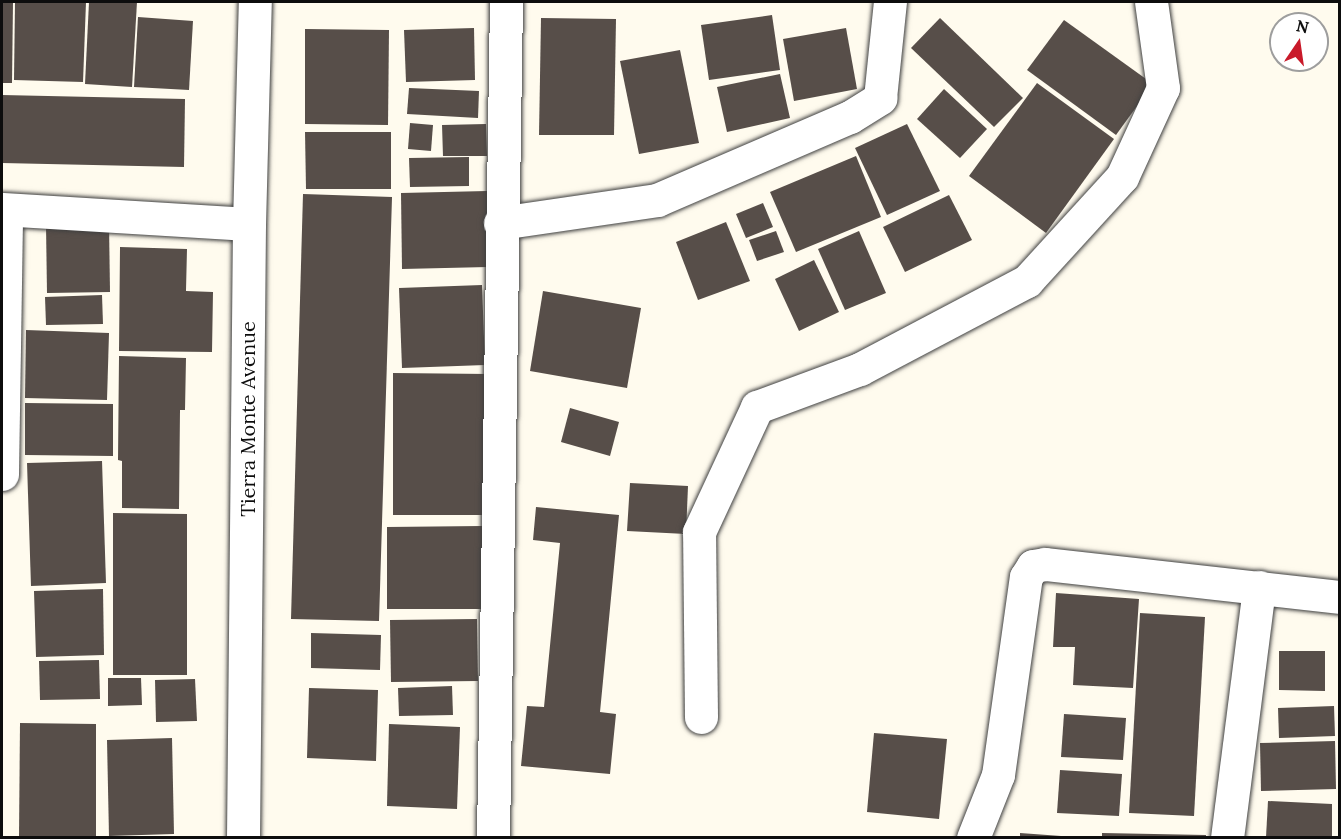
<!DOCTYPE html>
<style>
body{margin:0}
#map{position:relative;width:1341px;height:839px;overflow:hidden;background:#fffbee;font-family:Lora,serif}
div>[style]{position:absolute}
.building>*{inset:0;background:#574e49}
.roads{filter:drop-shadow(0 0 2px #404040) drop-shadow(0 0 2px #404040)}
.street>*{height:33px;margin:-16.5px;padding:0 16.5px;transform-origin:16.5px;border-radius:16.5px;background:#fff}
span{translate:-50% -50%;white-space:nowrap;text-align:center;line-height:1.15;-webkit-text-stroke:6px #fff;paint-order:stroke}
.street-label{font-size:20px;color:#0d0d0d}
.frame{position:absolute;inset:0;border:3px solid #0d0d0d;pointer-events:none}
.north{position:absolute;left:1269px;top:12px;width:60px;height:60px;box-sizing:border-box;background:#fff;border:2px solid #9e9e9e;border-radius:50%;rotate:13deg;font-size:16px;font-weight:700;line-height:24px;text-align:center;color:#0d0d0d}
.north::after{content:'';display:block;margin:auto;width:21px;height:27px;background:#c91a2a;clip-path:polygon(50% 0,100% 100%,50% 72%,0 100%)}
</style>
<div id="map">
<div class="building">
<i style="clip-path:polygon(2px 2px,13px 2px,12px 83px,2px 83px)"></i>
<i style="clip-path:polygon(15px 2px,86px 2px,83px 82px,14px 80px)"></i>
<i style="clip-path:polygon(89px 2px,137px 2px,132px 87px,85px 84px)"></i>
<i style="clip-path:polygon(772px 15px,780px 70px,709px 80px,701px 25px)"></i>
<i style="clip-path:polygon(138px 17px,193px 21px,189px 90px,134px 87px)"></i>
<i style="clip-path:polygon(541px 18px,616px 19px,614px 135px,539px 135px)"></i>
<i style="clip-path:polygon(940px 18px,1023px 98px,994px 127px,911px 48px)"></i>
<i style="clip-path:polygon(1064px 20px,1153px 84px,1116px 135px,1027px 70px)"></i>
<i style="clip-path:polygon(474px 28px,475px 80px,406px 82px,404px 30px)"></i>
<i style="clip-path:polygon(846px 28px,857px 89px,794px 101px,783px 39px)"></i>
<i style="clip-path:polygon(305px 29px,389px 30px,388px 125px,305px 124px)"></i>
<i style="clip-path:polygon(680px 50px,699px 143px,639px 154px,620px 61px)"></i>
<i style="clip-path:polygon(780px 74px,790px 118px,727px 132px,717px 87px)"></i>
<i style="clip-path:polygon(1037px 83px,1114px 139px,1046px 233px,969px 176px)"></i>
<i style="clip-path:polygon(409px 88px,479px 91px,478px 118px,407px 114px)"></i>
<i style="clip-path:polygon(944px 89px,987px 129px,960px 158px,917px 119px)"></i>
<i style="clip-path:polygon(2px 95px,185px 99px,184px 167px,2px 163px)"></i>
<i style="clip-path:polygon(410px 123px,433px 125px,431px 151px,408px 149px)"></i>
<i style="clip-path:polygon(486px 124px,487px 156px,443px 156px,442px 125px)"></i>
<i style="clip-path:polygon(907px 124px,940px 191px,887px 215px,855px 148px)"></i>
<i style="clip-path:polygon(305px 132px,391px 132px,391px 189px,306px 189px)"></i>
<i style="clip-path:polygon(856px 156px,881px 217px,796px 252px,770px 192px)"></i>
<i style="clip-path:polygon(469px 157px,469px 186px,410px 187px,409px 158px)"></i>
<i style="clip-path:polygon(487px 191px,488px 267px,402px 269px,401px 193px)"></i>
<i style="clip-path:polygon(303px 194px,392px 197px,379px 621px,291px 619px)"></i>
<i style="clip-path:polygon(949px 195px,972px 240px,905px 272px,883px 227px)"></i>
<i style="clip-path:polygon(763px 203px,773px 227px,746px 238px,736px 214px)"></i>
<i style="clip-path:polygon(726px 222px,750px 281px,698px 300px,676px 242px)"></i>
<i style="clip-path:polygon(109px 223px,110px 292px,47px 293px,46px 225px)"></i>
<i style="clip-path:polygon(776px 231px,784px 252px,757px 261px,749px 240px)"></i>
<i style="clip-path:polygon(859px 231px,886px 293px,845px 310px,818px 249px)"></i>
<i style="clip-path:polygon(120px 247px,187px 249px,186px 291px,213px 292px,212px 352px,119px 351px)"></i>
<i style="clip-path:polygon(814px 260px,839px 312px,799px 331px,775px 279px)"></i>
<i style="clip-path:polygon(482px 285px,485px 365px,402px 368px,399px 288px)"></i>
<i style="clip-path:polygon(543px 291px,641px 308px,627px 388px,530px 371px)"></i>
<i style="clip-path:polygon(102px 295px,103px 324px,46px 325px,45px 297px)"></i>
<i style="clip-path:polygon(26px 330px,109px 333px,107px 400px,25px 398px)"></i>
<i style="clip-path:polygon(119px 356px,186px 358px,185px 410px,180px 410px,179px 509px,122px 508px,122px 461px,118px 460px)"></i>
<i style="clip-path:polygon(393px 373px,489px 374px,489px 515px,393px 515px)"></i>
<i style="clip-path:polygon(25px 403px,113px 404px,113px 456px,25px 455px)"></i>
<i style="clip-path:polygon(570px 408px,619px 422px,610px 456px,561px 442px)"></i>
<i style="clip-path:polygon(102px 461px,106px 583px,31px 586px,27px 463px)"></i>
<i style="clip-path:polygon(630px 483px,688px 486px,686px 534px,627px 531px)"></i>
<i style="clip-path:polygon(536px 507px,619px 515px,600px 712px,616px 714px,610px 774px,521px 766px,527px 706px,544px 707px,560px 543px,533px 540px)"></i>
<i style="clip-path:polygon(113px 513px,187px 514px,187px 675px,113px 675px)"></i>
<i style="clip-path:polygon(482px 526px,483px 609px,387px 609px,387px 527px)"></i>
<i style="clip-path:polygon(103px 589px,104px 655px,36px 657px,34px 591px)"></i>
<i style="clip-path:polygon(1056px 593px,1139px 599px,1133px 688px,1073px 685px,1075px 647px,1053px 647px)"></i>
<i style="clip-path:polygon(1140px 613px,1205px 617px,1194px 816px,1129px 813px)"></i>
<i style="clip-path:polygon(477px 619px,478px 681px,391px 682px,390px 620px)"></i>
<i style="clip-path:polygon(311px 633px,381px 635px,380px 670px,311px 668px)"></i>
<i style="clip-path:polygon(1279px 651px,1325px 651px,1325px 691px,1279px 690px)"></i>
<i style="clip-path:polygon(99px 660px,100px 699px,40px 700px,39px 661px)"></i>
<i style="clip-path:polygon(108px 678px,141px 678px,142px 705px,108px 706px)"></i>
<i style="clip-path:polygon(195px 679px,197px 721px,156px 722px,155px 680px)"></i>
<i style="clip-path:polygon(452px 686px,453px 715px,399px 716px,398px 688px)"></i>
<i style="clip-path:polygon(309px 688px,378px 690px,376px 761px,307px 758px)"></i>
<i style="clip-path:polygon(1334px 706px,1335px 736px,1279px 738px,1278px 708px)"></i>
<i style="clip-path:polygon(1064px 714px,1126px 718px,1123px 760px,1061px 757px)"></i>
<i style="clip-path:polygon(20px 723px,96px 724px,96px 837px,19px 837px)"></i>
<i style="clip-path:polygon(389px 724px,460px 727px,457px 809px,387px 806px)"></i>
<i style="clip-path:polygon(874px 733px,947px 739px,939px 819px,867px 812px)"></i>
<i style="clip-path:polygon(172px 738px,174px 834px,109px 836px,107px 740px)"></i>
<i style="clip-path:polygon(1335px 741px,1336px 789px,1261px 791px,1260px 743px)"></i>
<i style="clip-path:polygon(1060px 770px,1122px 774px,1119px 816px,1057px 813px)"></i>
<i style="clip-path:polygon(1268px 801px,1332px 804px,1332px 837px,1266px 837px)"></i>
<i style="clip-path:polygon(1020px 833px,1061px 836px,1061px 837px,1020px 837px)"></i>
<i style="clip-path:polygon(1102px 833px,1206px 835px,1206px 837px,1102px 837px)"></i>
</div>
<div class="roads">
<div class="street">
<i style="left:2px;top:209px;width:247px;rotate:3.5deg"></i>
<i style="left:500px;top:223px;width:159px;rotate:-8.3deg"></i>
<i style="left:657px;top:200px;width:210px;rotate:-23.3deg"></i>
<i style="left:850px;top:117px;width:36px;rotate:-32deg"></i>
<i style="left:880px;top:98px;width:97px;rotate:-84.1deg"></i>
<i style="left:2px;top:474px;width:264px;rotate:-89.1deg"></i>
<i style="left:701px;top:717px;width:185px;rotate:-90.6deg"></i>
<i style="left:699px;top:532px;width:138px;rotate:-65.1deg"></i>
<i style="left:757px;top:407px;width:110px;rotate:-20.3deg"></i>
<i style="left:860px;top:369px;width:189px;rotate:-27.8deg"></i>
<i style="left:1027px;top:281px;width:141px;rotate:-47.6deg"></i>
<i style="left:1122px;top:177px;width:98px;rotate:-65.3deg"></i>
<i style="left:1163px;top:88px;width:87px;rotate:-97.9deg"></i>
<i style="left:243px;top:838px;width:614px;rotate:-89.44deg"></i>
<i style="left:249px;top:224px;width:222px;rotate:-88.5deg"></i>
<i style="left:493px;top:838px;width:836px;rotate:-89.11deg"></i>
<i style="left:973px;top:838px;width:68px;rotate:-68.4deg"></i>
<i style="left:998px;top:775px;width:200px;rotate:-82deg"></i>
<i style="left:1026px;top:577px;width:13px;rotate:-58deg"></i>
<i style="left:1033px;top:566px;width:12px;rotate:-9deg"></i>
<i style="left:1045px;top:564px;width:297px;rotate:6.4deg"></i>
<i style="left:1227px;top:838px;width:253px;rotate:-82.7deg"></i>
</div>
</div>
<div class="street-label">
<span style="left:247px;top:419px;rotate:-90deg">Tierra Monte Avenue</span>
</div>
<div class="frame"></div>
<div class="north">N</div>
</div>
